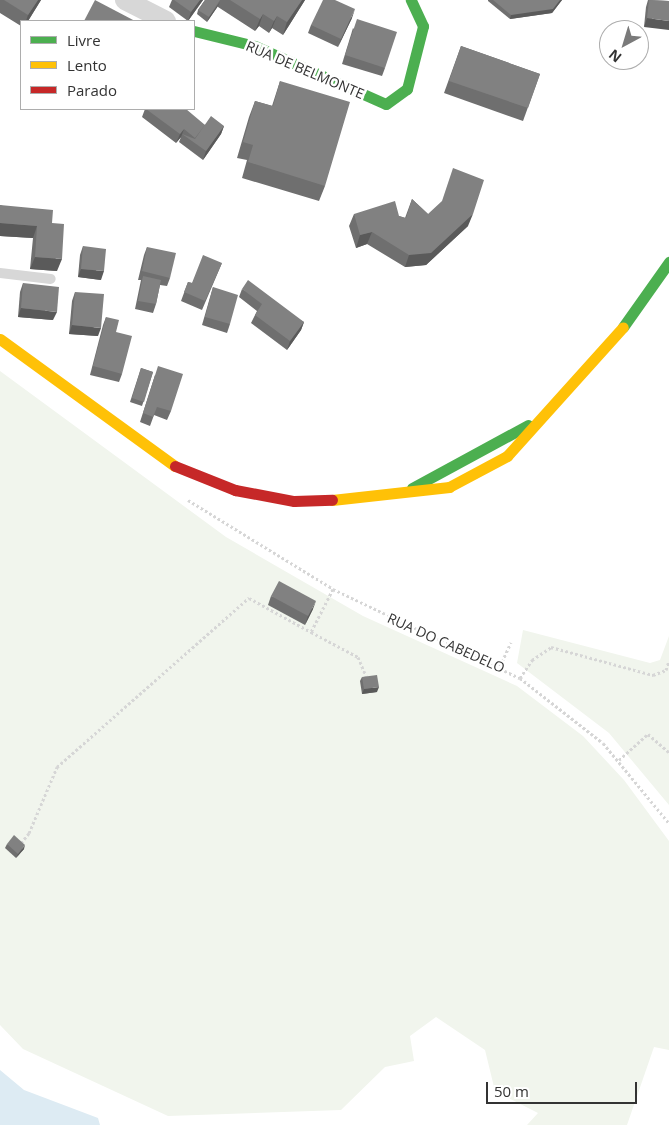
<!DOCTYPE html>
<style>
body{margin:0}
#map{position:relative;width:669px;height:1125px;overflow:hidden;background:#fff;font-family:"Open Sans",sans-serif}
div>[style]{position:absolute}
.green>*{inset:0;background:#f1f5ed}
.water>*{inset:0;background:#ddebf3}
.path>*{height:3px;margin-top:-1.5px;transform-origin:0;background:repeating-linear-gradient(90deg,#d6d6d6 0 2.5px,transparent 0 5px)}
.lane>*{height:10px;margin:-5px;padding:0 5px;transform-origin:5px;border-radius:5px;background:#d7d7d7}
.street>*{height:20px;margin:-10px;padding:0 10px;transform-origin:10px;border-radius:10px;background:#d7d7d7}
.fast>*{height:11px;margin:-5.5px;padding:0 5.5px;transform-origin:5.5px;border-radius:5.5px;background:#4caf50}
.slow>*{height:11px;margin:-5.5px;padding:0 5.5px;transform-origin:5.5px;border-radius:5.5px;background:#ffc107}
.jam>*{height:11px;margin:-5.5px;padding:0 5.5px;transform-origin:5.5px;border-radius:5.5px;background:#c62828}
.wall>*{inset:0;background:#6f6f6f}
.shaded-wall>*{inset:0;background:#5a5a5a}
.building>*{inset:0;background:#818181}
span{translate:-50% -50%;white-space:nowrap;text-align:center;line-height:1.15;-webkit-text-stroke:5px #fff;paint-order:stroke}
.street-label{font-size:14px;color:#333}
.legend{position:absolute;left:20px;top:20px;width:175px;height:90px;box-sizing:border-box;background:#fff;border:1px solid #adadad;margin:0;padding:6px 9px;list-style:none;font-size:15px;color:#333}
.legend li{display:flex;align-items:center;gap:10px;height:25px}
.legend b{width:25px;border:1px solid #adadad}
.north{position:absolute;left:599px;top:20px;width:50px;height:50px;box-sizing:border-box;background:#fff;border:1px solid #adadad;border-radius:50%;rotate:219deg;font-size:14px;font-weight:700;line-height:20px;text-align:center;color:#333}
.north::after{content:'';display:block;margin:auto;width:18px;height:22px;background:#7a7a7a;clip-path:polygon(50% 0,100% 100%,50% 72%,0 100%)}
.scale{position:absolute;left:486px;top:1082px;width:151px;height:22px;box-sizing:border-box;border:2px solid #333;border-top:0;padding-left:6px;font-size:15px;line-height:18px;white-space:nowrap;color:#333;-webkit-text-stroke:4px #fff;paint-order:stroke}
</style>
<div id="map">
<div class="green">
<i style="clip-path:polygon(0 371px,226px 537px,363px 616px,517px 686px,583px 736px,624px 780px,669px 841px,669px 1050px,654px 1047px,627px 1125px,527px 1125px,538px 1113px,495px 1091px,485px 1050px,436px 1017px,410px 1036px,414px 1061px,385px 1067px,341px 1110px,168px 1116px,23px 1049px,0 1025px)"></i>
<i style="clip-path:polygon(523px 630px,650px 663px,660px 660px,669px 636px,669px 805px,609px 733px,517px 663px)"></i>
</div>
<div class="water">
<i style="clip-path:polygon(0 1070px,24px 1090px,98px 1118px,100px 1125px,0 1125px)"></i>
</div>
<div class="path">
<i style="left:188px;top:500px;width:170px;rotate:31.5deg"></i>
<i style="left:333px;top:589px;width:207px;rotate:25.5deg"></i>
<i style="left:520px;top:678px;width:105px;rotate:38.1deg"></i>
<i style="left:603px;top:743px;width:104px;rotate:50.5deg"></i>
<i style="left:333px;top:589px;width:48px;rotate:117.1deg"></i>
<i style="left:311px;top:632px;width:53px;rotate:28deg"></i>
<i style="left:358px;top:657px;width:25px;rotate:67deg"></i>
<i style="left:500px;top:666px;width:26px;rotate:-65deg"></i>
<i style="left:520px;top:678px;width:22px;rotate:-56deg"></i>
<i style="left:532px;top:660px;width:23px;rotate:-34deg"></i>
<i style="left:551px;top:647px;width:106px;rotate:15.4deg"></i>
<i style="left:653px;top:675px;width:14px;rotate:-21deg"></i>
<i style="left:666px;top:670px;width:9px;rotate:-72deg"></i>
<i style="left:619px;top:760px;width:39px;rotate:-42deg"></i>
<i style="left:648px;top:734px;width:28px;rotate:41deg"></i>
<i style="left:21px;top:843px;width:13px;rotate:-51deg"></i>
<i style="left:29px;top:833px;width:72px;rotate:-67deg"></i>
<i style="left:57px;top:767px;width:256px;rotate:-41.4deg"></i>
<i style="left:249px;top:598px;width:71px;rotate:28.7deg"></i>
</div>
<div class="lane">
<i style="left:0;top:273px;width:51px;rotate:6.7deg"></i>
</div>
<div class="street">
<i style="left:125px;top:0;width:46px;rotate:27.1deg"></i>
</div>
<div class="fast">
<i style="left:194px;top:31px;width:63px;rotate:13.8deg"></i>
<i style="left:255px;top:46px;width:143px;rotate:23.9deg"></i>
<i style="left:386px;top:104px;width:26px;rotate:-36deg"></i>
<i style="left:407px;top:89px;width:65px;rotate:-75.7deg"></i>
<i style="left:423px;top:26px;width:29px;rotate:-115deg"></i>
<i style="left:623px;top:327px;width:80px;rotate:-54.7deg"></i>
<i style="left:412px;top:488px;width:132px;rotate:-28.5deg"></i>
</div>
<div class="slow">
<i style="left:0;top:339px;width:216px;rotate:36deg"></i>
<i style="left:332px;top:500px;width:118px;rotate:-6.3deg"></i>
<i style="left:449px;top:487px;width:66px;rotate:-28.1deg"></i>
<i style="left:507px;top:456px;width:173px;rotate:-48deg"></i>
</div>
<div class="jam">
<i style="left:175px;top:466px;width:65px;rotate:21.8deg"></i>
<i style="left:235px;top:490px;width:60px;rotate:10.6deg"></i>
<i style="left:294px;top:501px;width:38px;rotate:-2deg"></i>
</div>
<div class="wall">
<i style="clip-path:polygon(0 0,41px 0,28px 21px,21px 21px,21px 26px,0 13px)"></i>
<i style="clip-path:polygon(172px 0,203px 0,188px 21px,169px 7px)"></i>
<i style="clip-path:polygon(205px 0,305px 0,283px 35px,272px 28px,269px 33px,259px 26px,255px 31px,218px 7px,218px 6px,207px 22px,197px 14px,198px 10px)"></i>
<i style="clip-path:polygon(488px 0,562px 0,552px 13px,510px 19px,488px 1px)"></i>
<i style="clip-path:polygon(648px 0,669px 1px,644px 27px,646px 7px)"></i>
<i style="clip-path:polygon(352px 18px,338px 47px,308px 33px,311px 25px)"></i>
<i style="clip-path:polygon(353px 28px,385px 68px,382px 76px,342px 64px)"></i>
<i style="clip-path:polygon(461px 46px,540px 74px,523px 121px,444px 93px)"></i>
<i style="clip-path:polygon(280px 81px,325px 186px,319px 201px,242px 178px,247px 160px,237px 158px,249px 117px,255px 101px,272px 106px)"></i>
<i style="clip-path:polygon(145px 109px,205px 125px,224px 126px,221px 134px,203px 160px,179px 142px,181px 137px,176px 143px,142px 117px)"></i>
<i style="clip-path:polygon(412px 199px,428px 214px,468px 226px,426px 265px,405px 267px,367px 244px,356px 248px,349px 226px,354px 214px,399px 216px,405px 218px)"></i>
<i style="clip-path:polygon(0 205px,52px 223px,57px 271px,30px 269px,33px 238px,0 236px)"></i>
<i style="clip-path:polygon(83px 246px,101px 280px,78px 277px,80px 255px)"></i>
<i style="clip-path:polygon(147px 247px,170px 278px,167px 286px,160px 285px,156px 304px,153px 313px,135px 309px,141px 280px,138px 280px,144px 255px)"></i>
<i style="clip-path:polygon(222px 263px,202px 310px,181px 301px,188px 282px,192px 283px)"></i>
<i style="clip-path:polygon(23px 283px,53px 320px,18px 317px,20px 292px)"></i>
<i style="clip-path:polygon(213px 287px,230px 324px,227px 333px,202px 325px)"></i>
<i style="clip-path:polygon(242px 289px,304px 322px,301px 330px,287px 350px,251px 323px,257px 311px,239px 297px)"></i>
<i style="clip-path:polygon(75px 292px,98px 336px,69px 334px,72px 301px)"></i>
<i style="clip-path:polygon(106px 317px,122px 374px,119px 382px,90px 375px,103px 325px)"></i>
<i style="clip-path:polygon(141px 368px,153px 372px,142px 406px,130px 402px)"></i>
<i style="clip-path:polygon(155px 375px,171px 411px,167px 420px,154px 415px,150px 426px,140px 422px)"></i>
<i style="clip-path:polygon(271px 596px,313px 609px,305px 625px,268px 605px)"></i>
<i style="clip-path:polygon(362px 677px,377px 692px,362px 694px,360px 681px)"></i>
<i style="clip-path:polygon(7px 844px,24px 849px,16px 858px,5px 848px)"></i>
</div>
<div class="shaded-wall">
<i style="clip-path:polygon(38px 0,41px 0,28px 21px,26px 21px,28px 15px)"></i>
<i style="clip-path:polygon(200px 0,203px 0,188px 21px,191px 12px)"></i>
<i style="clip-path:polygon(302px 0,305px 0,283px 35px,287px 22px)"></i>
<i style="clip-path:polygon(560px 0,562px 0,552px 13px,510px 19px,511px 15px)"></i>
<i style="clip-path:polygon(220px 2px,218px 6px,207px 22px,209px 17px)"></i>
<i style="clip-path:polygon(355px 9px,352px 18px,338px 47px,341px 39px)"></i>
<i style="clip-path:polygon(263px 14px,259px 26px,255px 31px,260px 19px)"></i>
<i style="clip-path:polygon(277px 16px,272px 28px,269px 33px,274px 21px)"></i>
<i style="clip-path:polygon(647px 18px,669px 21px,669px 30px,644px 27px)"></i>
<i style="clip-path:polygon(224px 126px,221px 134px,203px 160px,206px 151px)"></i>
<i style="clip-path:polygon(184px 129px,181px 137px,176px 143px,180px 134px)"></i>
<i style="clip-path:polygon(473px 214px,468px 226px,426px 265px,405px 267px,409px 255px)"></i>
<i style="clip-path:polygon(0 223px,37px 226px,33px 238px,0 236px)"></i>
<i style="clip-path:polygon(372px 232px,367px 244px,356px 248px,360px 235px)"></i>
<i style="clip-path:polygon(35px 257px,62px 259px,57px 271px,30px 269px)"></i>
<i style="clip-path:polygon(81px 269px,104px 271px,101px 280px,78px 277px)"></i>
<i style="clip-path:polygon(21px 308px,57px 312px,53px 320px,18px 317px)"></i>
<i style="clip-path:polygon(304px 322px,301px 330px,287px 350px,290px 341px)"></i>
<i style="clip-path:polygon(72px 325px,101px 328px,98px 336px,69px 334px)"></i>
<i style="clip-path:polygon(316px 601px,313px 609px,305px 625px,308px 616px)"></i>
<i style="clip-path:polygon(379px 687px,377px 692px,362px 694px,364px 689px)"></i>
<i style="clip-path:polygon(25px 845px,24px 849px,16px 858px,18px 854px)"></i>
</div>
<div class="building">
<i style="clip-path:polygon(4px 0,38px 0,28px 15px)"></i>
<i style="clip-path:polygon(95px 0,135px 21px,84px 21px)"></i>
<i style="clip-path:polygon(174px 0,200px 0,191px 12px)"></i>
<i style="clip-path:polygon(205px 0,220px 0,209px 17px,198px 10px)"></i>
<i style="clip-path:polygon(230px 0,302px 0,287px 22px,277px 16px,274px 21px,263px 14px,260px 19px)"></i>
<i style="clip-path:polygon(323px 0,335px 0,355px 9px,341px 39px,311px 25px)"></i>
<i style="clip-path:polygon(493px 0,560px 0,553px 9px,511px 15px)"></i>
<i style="clip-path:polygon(649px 0,669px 1px,669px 21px,647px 18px)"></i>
<i style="clip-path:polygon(357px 19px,397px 32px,385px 68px,345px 55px)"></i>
<i style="clip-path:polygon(461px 46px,540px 74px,528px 108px,449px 81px)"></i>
<i style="clip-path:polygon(280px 81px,350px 102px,325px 186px,248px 162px,253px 145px,243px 142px,255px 101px,273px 106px)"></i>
<i style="clip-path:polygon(146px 109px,186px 109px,205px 125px,195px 138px,184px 129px,180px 134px)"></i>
<i style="clip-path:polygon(211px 116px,224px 126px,206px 151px,182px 134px,195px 139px)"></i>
<i style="clip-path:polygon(453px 168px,484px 180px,473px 214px,431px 253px,409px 255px,372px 232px,360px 235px,354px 214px,395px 201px,399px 216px,406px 218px,412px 199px,428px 214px,442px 201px)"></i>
<i style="clip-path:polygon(0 205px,53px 210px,52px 223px,64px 224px,62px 259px,35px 257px,37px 226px,0 223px)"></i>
<i style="clip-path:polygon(83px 246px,106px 249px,104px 271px,81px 269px)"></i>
<i style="clip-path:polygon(147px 247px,176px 253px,170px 278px,142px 271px)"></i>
<i style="clip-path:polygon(203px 255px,222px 263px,205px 301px,184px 292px,188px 282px,192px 283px)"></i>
<i style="clip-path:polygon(143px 276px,161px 280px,156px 304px,138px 301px)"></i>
<i style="clip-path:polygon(248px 280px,304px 322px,290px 341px,255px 315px,262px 304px,242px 289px)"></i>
<i style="clip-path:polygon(23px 283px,59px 287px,57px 312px,21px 308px)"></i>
<i style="clip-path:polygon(213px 287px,238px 295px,230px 324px,205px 317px)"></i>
<i style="clip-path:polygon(75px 292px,104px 294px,101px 328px,72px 325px)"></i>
<i style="clip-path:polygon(106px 317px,119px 320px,116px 332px,132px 336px,122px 374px,93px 366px)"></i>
<i style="clip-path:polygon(158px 366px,183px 374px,171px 411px,157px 407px,153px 417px,143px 413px)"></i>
<i style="clip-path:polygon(141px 368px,153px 372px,144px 402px,132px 398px)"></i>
<i style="clip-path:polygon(279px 581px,316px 601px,308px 616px,271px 596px)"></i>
<i style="clip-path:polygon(377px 675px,379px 687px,364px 689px,362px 677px)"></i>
<i style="clip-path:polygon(14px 835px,25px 845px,18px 854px,7px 844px)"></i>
</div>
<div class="street-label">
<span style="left:305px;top:70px;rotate:23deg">RUA DE BELMONTE</span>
<span style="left:446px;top:643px;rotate:24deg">RUA DO CABEDELO</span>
</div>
<ul class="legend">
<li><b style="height:6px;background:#4caf50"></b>Livre</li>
<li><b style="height:6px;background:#ffc107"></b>Lento</li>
<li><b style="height:6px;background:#c62828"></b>Parado</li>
</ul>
<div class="north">N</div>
<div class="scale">50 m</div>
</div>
